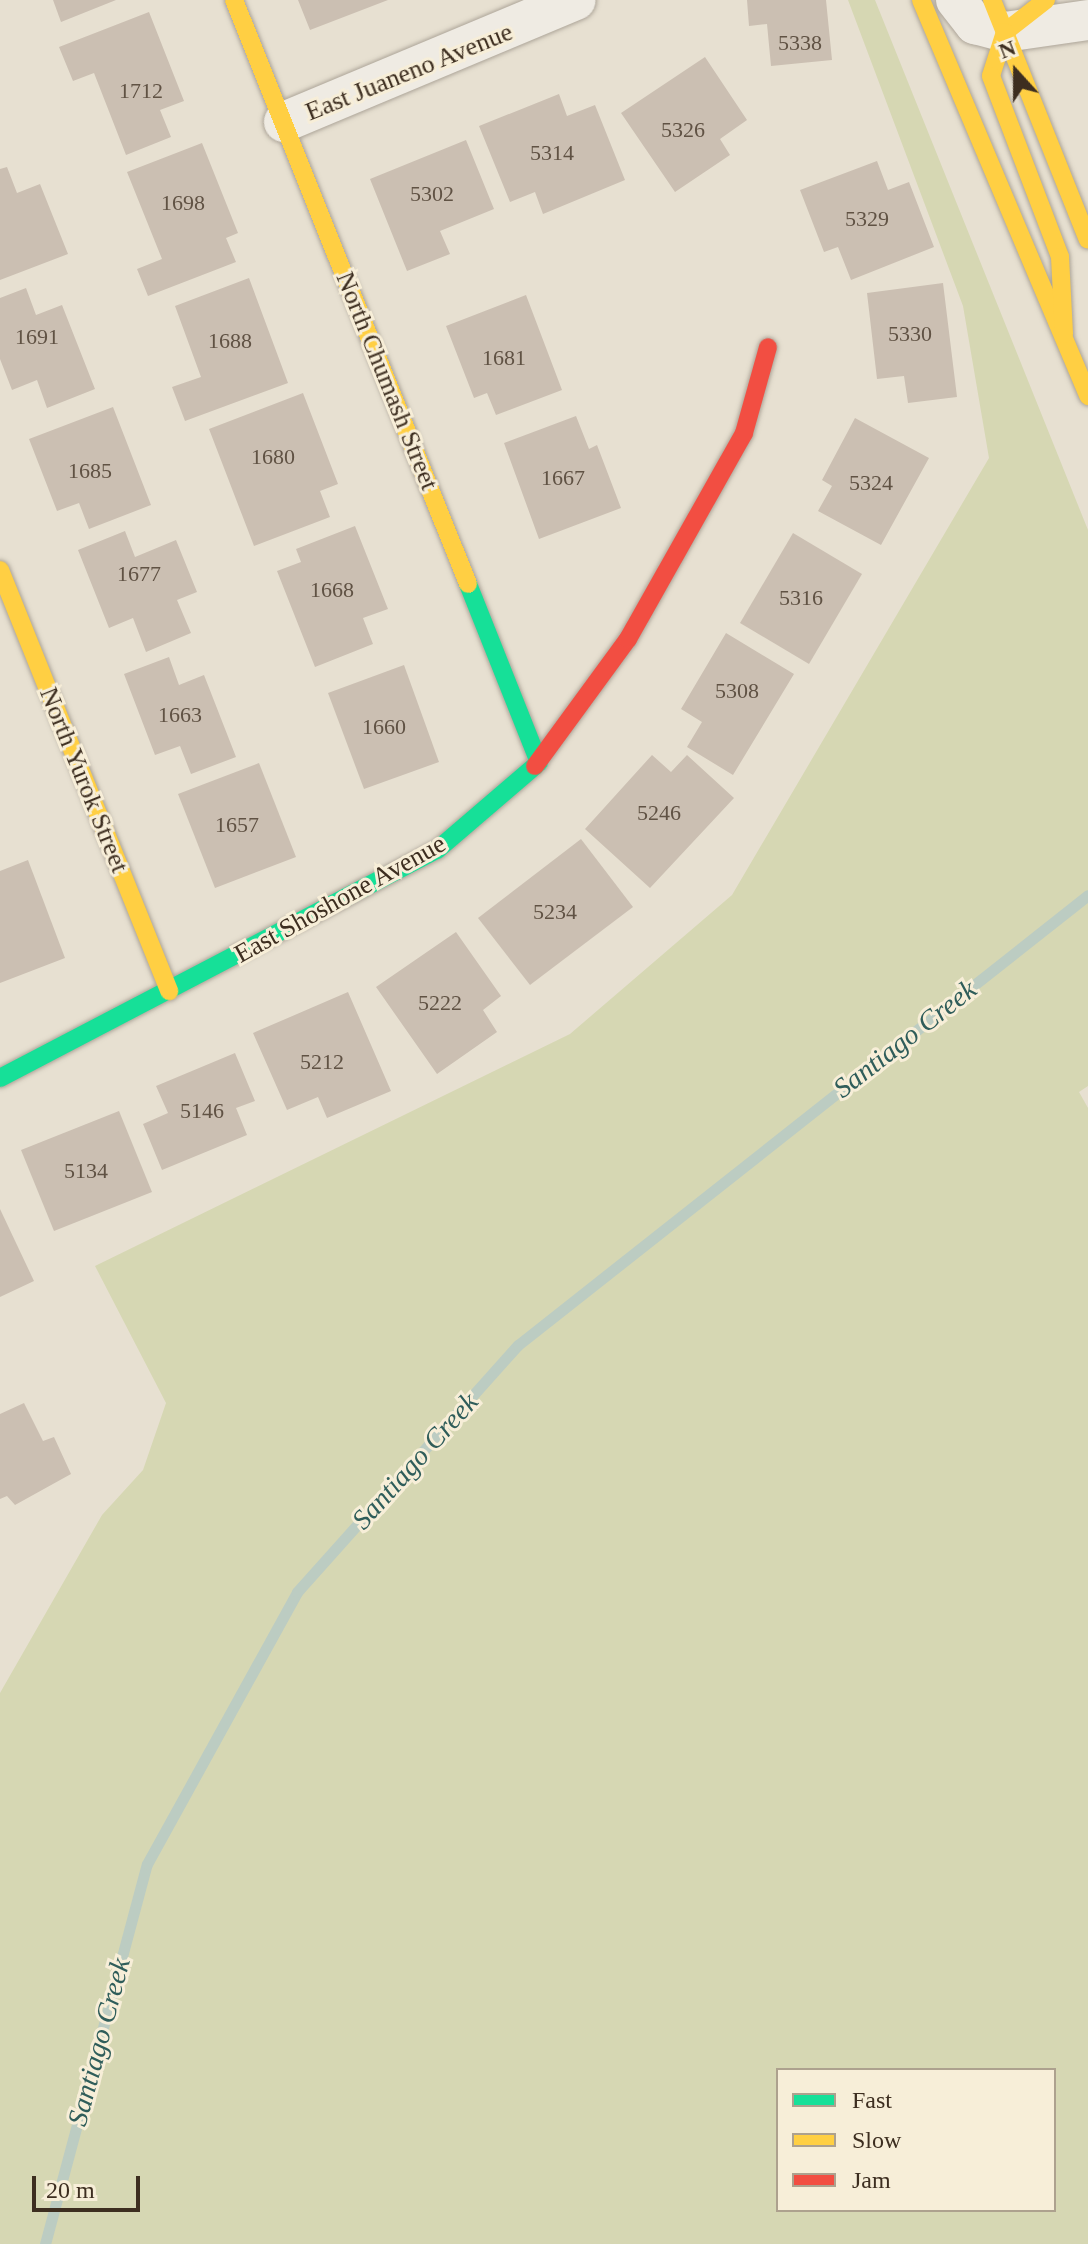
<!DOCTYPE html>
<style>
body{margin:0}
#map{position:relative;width:1088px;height:2244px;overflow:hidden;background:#e7e0d1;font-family:"Times New Roman",serif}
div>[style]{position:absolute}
.green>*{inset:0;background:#d6d7b3}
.stream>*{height:11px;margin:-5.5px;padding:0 5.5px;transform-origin:5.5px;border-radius:5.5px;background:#bcccc2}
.building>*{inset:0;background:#cbbfb2}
.roads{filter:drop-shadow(0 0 2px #ada599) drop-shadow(0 0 2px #ada599)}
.street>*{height:40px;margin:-20px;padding:0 20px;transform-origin:20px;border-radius:20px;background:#efebe3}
.fast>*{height:18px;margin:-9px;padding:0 9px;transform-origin:9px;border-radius:9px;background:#16e098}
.slow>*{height:18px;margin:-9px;padding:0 9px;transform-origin:9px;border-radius:9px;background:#ffcf43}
.jam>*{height:18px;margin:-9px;padding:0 9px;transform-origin:9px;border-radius:9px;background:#f24e42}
span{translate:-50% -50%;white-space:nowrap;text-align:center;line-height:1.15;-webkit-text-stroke:6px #f7eed8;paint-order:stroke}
.number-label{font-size:22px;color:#605244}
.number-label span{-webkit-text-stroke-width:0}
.street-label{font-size:26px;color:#3d2e20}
.water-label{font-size:28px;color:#2f5d5a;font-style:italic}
.legend{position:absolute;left:776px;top:2068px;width:280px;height:144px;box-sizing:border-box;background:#f7eed8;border:2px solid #ada18e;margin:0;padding:10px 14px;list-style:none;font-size:24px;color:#3d2e20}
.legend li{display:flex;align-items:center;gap:16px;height:40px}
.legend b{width:40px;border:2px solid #ada18e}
.north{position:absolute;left:976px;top:32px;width:80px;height:80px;-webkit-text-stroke:6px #f7eed8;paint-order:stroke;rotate:339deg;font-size:22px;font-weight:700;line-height:32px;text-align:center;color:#3d2e20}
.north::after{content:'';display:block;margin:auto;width:28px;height:36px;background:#3d2e20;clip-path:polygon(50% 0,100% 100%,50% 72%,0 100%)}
.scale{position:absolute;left:32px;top:2176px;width:108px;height:36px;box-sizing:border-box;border:4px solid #3d2e20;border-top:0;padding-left:10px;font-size:24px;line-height:28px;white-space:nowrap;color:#3d2e20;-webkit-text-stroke:6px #f7eed8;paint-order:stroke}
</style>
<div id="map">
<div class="green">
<i style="clip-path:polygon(evenodd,848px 0,875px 0,1088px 530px,1088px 1086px,1079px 1092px,1088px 1108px,1088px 2244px,0 2244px,0 1693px,102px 1515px,143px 1470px,166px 1403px,95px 1266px,570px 1034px,732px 895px,989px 458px,963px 306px,848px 0,1054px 2070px,1054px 2210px,778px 2210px,778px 2070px,1054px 2070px)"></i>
</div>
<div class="stream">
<i style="left:45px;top:2244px;width:393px;rotate:-75deg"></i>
<i style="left:147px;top:1864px;width:311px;rotate:-61.1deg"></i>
<i style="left:297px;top:1592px;width:331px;rotate:-48.2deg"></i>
<i style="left:518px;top:1345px;width:726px;rotate:-38.29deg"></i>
</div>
<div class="building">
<i style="clip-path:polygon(53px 0,116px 0,61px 22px)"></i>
<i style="clip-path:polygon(298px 0,388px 0,310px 30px)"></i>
<i style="clip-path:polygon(747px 0,826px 0,832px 60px,771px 66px,767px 24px,749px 26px)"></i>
<i style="clip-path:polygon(149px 12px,184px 101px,160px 110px,171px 137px,126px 155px,94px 73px,73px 81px,59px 47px)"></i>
<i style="clip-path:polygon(705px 57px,747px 120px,720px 139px,730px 155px,675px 192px,621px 113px)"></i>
<i style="clip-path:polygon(559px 94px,567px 116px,595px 105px,625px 180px,543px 214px,535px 192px,510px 202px,479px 126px)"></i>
<i style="clip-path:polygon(466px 140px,494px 209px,440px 231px,450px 254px,407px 271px,370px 179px)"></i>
<i style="clip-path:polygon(202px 143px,238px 233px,226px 238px,236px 262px,148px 296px,137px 269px,162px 259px,127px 172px)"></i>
<i style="clip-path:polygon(877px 161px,888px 190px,909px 182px,934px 247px,851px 280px,838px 247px,824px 252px,800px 190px)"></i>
<i style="clip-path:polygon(7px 167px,17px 193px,40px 184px,68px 254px,0 280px,0 169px)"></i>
<i style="clip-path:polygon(249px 278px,288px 383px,185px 421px,172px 387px,201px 377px,175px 306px)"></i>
<i style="clip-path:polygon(943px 283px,957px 397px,908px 403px,904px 376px,877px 379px,867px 293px)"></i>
<i style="clip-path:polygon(26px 288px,36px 315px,62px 305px,95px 389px,47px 408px,37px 380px,12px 390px,0 359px,0 298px)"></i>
<i style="clip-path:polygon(526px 295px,562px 390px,496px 415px,487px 393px,474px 398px,446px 326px)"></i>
<i style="clip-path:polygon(303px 393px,338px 484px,320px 491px,330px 517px,254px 546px,209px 429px)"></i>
<i style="clip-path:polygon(113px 407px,151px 505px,89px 529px,79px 503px,57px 511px,29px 439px)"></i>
<i style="clip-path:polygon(576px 416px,589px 449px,597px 445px,621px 508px,539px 539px,504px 443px)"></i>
<i style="clip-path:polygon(855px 418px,929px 458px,881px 545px,818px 511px,832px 486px,822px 480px)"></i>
<i style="clip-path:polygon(355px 526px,388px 609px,363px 618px,373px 644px,315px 667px,277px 571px,301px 562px,296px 549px)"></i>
<i style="clip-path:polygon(125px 531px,135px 557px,176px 540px,197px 592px,177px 600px,191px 633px,146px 652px,133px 618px,109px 628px,78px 550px)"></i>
<i style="clip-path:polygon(793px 533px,862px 574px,809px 664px,740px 623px)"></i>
<i style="clip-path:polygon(726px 633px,794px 674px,733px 775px,687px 747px,702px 722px,681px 709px)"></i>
<i style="clip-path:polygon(169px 657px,179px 685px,204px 675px,236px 757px,191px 774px,180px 746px,155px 755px,124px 674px)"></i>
<i style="clip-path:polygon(404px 665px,439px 762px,364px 789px,328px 693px)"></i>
<i style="clip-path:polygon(652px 755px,671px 772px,687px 755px,734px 798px,650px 888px,585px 829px)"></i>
<i style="clip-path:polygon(259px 763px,296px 857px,215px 888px,178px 794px)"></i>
<i style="clip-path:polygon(581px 839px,633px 907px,530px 985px,478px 918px)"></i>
<i style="clip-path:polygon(28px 860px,65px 958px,0 983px,0 871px)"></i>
<i style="clip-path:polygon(456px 932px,501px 996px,483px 1010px,497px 1032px,437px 1074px,376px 987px)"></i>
<i style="clip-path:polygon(348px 992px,391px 1091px,327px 1118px,318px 1097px,287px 1110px,253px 1033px)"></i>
<i style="clip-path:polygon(235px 1053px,255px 1101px,236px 1108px,247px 1135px,162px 1170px,143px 1124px,168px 1113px,156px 1086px)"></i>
<i style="clip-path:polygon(119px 1111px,152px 1192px,54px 1231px,21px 1150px)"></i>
<i style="clip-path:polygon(0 1209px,34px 1281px,0 1297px)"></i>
<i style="clip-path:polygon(24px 1403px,43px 1441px,54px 1437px,71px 1474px,15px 1505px,7px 1496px,0 1499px,0 1414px)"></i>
</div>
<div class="roads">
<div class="street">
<i style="left:956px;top:0;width:31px;rotate:52deg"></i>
<i style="left:975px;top:24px;width:31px;rotate:15deg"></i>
<i style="left:1005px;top:32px;width:84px;rotate:-8.2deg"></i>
<i style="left:284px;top:122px;width:316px;rotate:-22.7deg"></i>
</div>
<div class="fast">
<i style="left:468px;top:584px;width:192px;rotate:68.3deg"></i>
<i style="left:0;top:1078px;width:493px;rotate:-27.6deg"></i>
<i style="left:437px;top:850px;width:129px;rotate:-40.6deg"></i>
</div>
<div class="slow">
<i style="left:234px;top:0;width:629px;rotate:68.16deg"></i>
<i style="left:921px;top:0;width:430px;rotate:67.1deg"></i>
<i style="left:992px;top:0;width:258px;rotate:68.2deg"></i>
<i style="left:1046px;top:0;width:52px;rotate:142deg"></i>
<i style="left:1005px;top:32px;width:46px;rotate:107.7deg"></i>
<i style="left:991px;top:76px;width:194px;rotate:69.1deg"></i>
<i style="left:1060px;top:257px;width:77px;rotate:87deg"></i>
<i style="left:0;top:570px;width:454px;rotate:68.1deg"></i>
</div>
<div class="jam">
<i style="left:535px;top:766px;width:157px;rotate:-53.8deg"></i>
<i style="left:628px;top:639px;width:236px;rotate:-60.6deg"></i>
<i style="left:744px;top:433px;width:89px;rotate:-74.4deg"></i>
</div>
</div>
<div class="number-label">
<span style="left:800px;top:43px">5338</span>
<span style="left:141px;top:91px">1712</span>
<span style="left:683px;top:130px">5326</span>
<span style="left:552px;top:153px">5314</span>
<span style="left:432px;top:194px">5302</span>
<span style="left:183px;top:203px">1698</span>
<span style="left:867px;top:219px">5329</span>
<span style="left:910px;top:334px">5330</span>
<span style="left:37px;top:337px">1691</span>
<span style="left:230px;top:341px">1688</span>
<span style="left:504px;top:358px">1681</span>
<span style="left:273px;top:457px">1680</span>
<span style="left:90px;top:471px">1685</span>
<span style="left:563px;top:478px">1667</span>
<span style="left:871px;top:483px">5324</span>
<span style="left:139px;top:574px">1677</span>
<span style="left:332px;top:590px">1668</span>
<span style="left:801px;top:598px">5316</span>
<span style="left:737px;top:691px">5308</span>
<span style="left:180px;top:715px">1663</span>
<span style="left:384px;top:727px">1660</span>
<span style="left:659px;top:813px">5246</span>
<span style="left:237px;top:825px">1657</span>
<span style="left:555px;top:912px">5234</span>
<span style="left:440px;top:1003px">5222</span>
<span style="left:322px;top:1062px">5212</span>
<span style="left:202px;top:1111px">5146</span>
<span style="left:86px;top:1171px">5134</span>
</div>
<div class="street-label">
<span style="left:409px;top:72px;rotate:-22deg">East Juaneno Avenue</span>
<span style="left:387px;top:381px;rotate:68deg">North Chumash Street</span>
<span style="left:84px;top:780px;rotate:68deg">North Yurok Street</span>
<span style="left:340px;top:899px;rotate:-29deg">East Shoshone Avenue</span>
</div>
<div class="water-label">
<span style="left:905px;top:1039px;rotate:-38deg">Santiago Creek</span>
<span style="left:415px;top:1461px;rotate:-48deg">Santiago Creek</span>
<span style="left:99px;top:2042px;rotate:-75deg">Santiago Creek</span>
</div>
<ul class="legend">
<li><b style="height:10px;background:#16e098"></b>Fast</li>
<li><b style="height:10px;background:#ffcf43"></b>Slow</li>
<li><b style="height:10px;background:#f24e42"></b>Jam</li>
</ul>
<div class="north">N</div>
<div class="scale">20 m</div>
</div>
